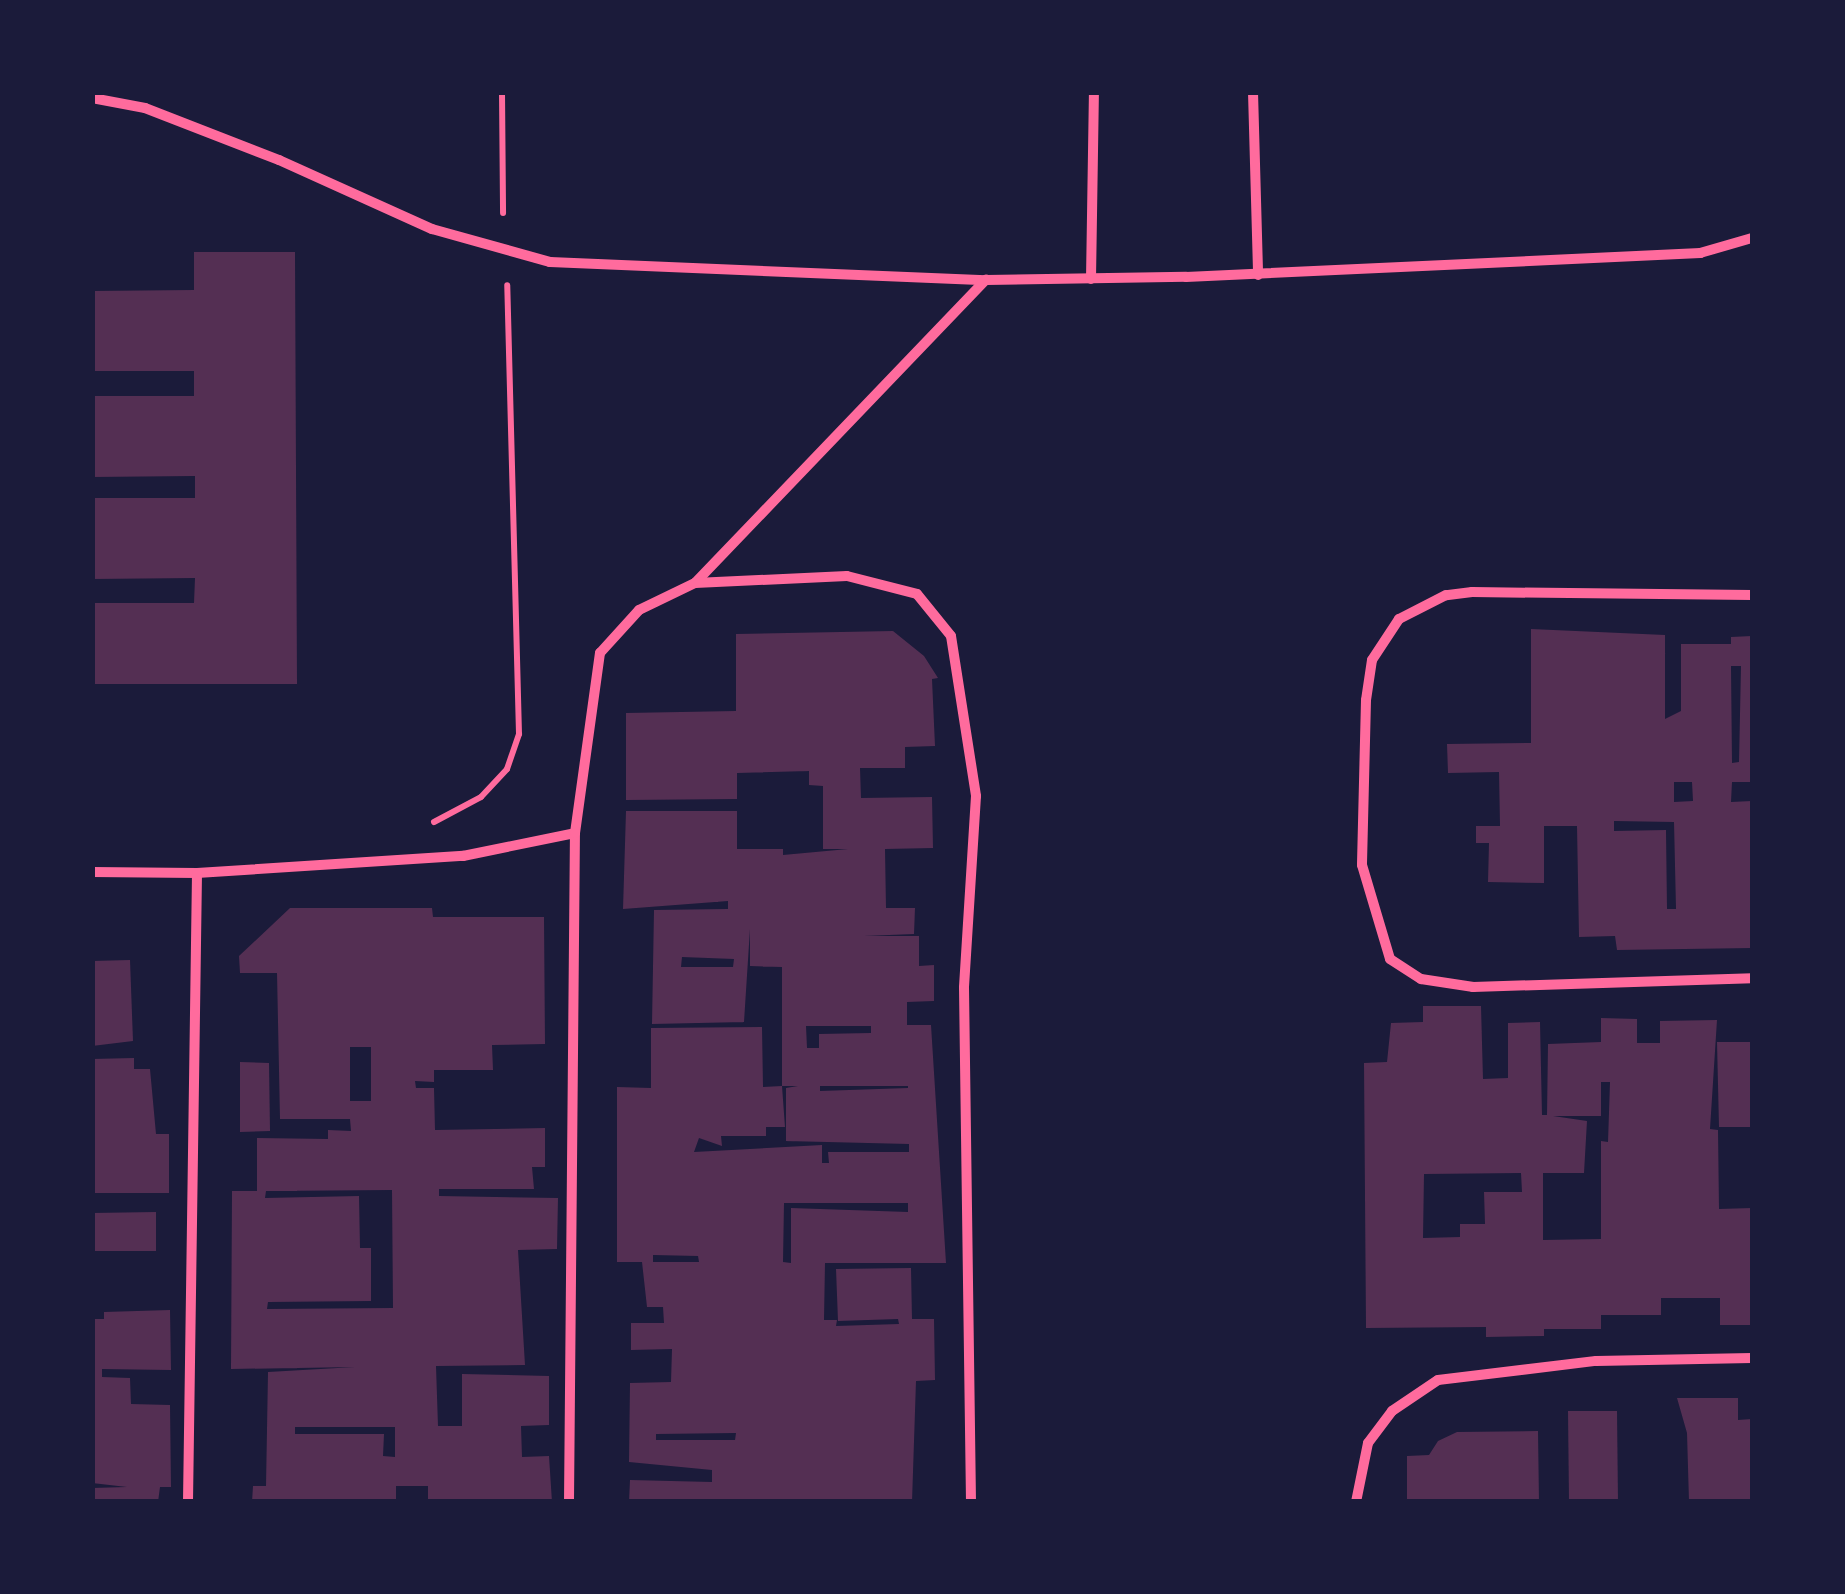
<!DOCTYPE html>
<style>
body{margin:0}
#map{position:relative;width:1845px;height:1594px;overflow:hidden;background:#1b1b3a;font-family:"Varela Round",sans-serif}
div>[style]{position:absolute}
.building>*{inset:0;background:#542f53}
.path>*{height:6px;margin:-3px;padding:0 3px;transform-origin:3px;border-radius:3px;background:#ff6b9d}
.minor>*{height:10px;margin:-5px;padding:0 5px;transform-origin:5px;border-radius:5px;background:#ff6b9d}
span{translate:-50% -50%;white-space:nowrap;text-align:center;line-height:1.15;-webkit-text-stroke:8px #1b1b3a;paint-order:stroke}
.frame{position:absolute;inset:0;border:95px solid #1b1b3a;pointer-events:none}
</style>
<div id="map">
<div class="building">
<i style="clip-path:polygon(194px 252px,295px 252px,297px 684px,92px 684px,92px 603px,194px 603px,195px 578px,92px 579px,92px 498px,195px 498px,195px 476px,92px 477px,92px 396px,194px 396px,194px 371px,92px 371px,92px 291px,194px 290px)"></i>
<i style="clip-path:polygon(evenodd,1531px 629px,1665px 635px,1665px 719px,1681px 711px,1681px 644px,1731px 644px,1731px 637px,1752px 636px,1752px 782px,1732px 782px,1731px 802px,1752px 801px,1752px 948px,1617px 950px,1615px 936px,1579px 937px,1577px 826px,1544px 826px,1544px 883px,1488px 882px,1489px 843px,1476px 843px,1476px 826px,1500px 826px,1499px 772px,1448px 773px,1447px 744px,1531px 743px,1531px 629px,1731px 666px,1741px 666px,1739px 762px,1732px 763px,1731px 666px,1531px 629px,1674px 782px,1692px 782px,1693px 801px,1674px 802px,1674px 782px,1531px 629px,1614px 821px,1674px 822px,1676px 909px,1667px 909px,1666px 830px,1614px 831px,1614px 821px)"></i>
<i style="clip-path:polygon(evenodd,893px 631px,924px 656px,938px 678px,932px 679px,935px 746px,905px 747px,905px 768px,860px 768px,861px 798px,932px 797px,933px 848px,885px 849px,886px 908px,915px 908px,914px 934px,864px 936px,919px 936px,919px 966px,934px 965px,934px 1001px,907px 1002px,907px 1025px,931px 1025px,946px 1263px,825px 1263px,824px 1320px,837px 1320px,836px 1326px,899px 1324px,898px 1319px,838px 1321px,836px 1269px,911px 1268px,912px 1319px,934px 1319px,935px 1380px,916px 1381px,912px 1502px,629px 1502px,630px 1480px,712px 1482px,712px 1470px,629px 1462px,630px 1383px,671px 1382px,672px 1349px,631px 1350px,631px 1323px,664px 1323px,663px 1307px,647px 1307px,642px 1262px,617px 1262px,617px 1087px,651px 1088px,651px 1028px,762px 1027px,763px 1087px,782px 1086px,785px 1127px,766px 1127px,766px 1136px,721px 1136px,722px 1146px,699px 1138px,694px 1152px,822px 1145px,822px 1163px,829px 1163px,828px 1152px,909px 1152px,909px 1144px,786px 1141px,786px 1088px,798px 1086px,782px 1086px,782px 967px,750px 966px,750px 929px,744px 1022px,652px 1024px,654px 910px,728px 909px,728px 901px,623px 909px,626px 811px,737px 811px,737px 849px,783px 849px,783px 855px,848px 849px,823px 849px,823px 786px,809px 785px,809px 771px,737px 773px,737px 799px,626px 800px,626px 713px,736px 711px,736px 634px,893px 631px,682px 957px,734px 959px,733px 967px,681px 967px,682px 957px,893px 631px,806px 1026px,871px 1026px,871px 1033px,819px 1034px,819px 1048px,807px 1048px,806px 1026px,893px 631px,820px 1086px,908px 1086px,908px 1088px,820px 1091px,820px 1086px,893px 631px,784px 1203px,908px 1203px,908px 1212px,791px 1208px,791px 1263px,783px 1262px,784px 1203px,893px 631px,653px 1255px,698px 1256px,699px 1262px,653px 1262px,653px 1255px,893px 631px,736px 1433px,735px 1440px,656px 1440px,656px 1434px,736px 1433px)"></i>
<i style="clip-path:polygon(evenodd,290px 908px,432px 908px,433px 917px,544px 917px,545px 1044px,492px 1045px,493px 1070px,434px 1070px,434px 1082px,415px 1081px,416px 1088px,434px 1088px,435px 1130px,545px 1128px,545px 1167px,532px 1167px,534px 1189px,439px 1189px,439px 1196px,558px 1198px,557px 1249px,518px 1250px,525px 1365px,436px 1366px,438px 1426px,462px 1426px,462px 1374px,549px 1376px,549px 1425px,521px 1426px,522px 1457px,549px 1456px,552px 1502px,428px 1502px,428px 1486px,396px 1486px,396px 1502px,252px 1502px,253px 1486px,266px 1486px,268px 1372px,355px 1367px,231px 1369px,232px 1191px,257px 1191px,257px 1138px,328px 1139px,328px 1130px,351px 1131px,350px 1119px,280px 1119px,277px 973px,240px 973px,239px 956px,290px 908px,350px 1047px,371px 1047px,371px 1101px,350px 1101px,350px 1047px,290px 908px,392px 1190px,393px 1308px,267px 1309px,268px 1302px,371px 1301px,371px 1248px,360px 1248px,359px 1196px,265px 1198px,266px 1191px,392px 1190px,290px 908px,295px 1427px,395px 1427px,395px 1457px,383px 1456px,384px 1434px,295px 1434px,295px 1427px)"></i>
<i style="clip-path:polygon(130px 960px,133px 1041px,92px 1046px,92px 961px)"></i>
<i style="clip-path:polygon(evenodd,1423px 1006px,1481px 1006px,1483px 1079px,1508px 1078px,1508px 1023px,1540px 1022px,1542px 1115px,1547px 1115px,1548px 1044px,1601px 1042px,1601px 1018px,1637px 1019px,1637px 1043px,1660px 1043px,1660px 1021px,1717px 1020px,1710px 1129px,1718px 1130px,1719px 1209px,1752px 1208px,1752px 1325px,1720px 1325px,1720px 1298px,1661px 1298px,1661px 1315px,1601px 1315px,1601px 1329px,1544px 1329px,1544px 1336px,1486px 1337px,1486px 1327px,1366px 1328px,1364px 1063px,1387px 1062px,1391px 1023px,1423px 1022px,1423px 1006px,1601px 1082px,1610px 1082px,1608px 1142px,1601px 1141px,1601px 1239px,1543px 1240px,1543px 1173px,1584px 1173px,1587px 1121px,1553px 1116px,1601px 1116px,1601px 1082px,1423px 1006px,1521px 1173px,1522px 1192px,1484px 1192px,1485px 1224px,1460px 1224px,1460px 1237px,1423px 1238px,1424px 1174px,1521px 1173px)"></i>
<i style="clip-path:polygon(1717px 1042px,1752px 1042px,1752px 1127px,1719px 1127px)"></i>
<i style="clip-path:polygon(134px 1058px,134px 1069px,150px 1069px,156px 1134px,169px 1134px,169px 1193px,92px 1193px,92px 1059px)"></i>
<i style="clip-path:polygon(240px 1062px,269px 1063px,270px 1131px,240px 1132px)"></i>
<i style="clip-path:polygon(156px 1212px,156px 1251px,92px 1251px,92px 1213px)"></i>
<i style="clip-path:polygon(170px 1310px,171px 1370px,102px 1369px,102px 1377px,130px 1378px,131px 1404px,170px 1405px,171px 1487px,160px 1487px,158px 1502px,92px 1502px,92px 1488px,127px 1487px,92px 1483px,92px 1319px,104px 1319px,104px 1312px)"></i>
<i style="clip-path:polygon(1677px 1398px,1738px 1398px,1738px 1420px,1752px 1419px,1752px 1502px,1689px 1502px,1687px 1433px)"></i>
<i style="clip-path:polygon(1568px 1411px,1617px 1411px,1618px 1502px,1569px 1502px)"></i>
<i style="clip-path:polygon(1538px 1431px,1539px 1502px,1407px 1502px,1407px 1456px,1429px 1455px,1438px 1441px,1457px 1432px)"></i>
</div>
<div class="path">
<i style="left:502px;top:92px;width:121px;rotate:89.5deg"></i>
<i style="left:434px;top:822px;width:53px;rotate:-28deg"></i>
<i style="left:481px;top:797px;width:38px;rotate:-47deg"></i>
<i style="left:507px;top:769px;width:37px;rotate:-71deg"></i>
<i style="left:519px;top:734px;width:449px;rotate:-91.5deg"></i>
</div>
<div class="minor">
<i style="left:1253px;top:92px;width:183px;rotate:88.4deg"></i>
<i style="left:92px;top:98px;width:54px;rotate:10.7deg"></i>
<i style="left:145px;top:108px;width:144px;rotate:21.2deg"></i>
<i style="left:279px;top:160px;width:168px;rotate:24.3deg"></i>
<i style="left:432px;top:229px;width:123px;rotate:15.6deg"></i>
<i style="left:550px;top:262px;width:436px;rotate:2.4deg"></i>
<i style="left:986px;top:280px;width:200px;rotate:-0.9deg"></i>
<i style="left:1186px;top:277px;width:515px;rotate:-2.67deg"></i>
<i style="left:1700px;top:253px;width:54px;rotate:-16.1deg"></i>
<i style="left:1091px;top:279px;width:187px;rotate:-89.1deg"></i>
<i style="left:696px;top:582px;width:419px;rotate:-46.2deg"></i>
<i style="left:1752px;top:595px;width:280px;rotate:-179.4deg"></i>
<i style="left:1472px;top:592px;width:26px;rotate:173deg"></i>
<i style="left:1446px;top:595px;width:53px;rotate:152.9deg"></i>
<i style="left:1399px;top:619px;width:49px;rotate:123.4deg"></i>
<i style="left:1372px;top:660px;width:40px;rotate:98.5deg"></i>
<i style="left:1366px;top:700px;width:165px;rotate:91.4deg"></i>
<i style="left:1362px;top:865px;width:98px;rotate:73.4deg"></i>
<i style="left:1390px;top:959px;width:37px;rotate:33deg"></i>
<i style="left:1421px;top:979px;width:53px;rotate:8.7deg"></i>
<i style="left:1473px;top:987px;width:279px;rotate:-1.8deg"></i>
<i style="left:92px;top:872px;width:105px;rotate:0.5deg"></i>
<i style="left:197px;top:873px;width:267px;rotate:-3.7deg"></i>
<i style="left:463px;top:856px;width:114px;rotate:-11.6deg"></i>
<i style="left:188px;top:1502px;width:629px;rotate:-89.18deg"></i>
<i style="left:569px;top:1502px;width:669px;rotate:-89.49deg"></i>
<i style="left:575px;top:833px;width:182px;rotate:-82.1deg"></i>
<i style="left:600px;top:653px;width:58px;rotate:-47.8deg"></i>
<i style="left:639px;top:610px;width:62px;rotate:-25.7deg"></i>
<i style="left:695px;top:583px;width:152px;rotate:-2.6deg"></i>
<i style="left:847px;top:576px;width:72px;rotate:14.4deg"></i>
<i style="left:917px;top:594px;width:54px;rotate:51deg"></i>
<i style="left:951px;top:636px;width:162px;rotate:81.1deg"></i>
<i style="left:976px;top:796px;width:192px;rotate:93.6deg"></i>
<i style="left:964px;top:988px;width:514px;rotate:89.22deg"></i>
<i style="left:1356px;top:1502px;width:60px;rotate:-78.5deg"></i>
<i style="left:1368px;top:1443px;width:40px;rotate:-53deg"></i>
<i style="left:1392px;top:1411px;width:55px;rotate:-34deg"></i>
<i style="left:1438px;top:1380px;width:159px;rotate:-6.9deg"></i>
<i style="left:1596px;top:1361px;width:156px;rotate:-1.1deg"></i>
</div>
<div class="frame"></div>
</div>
